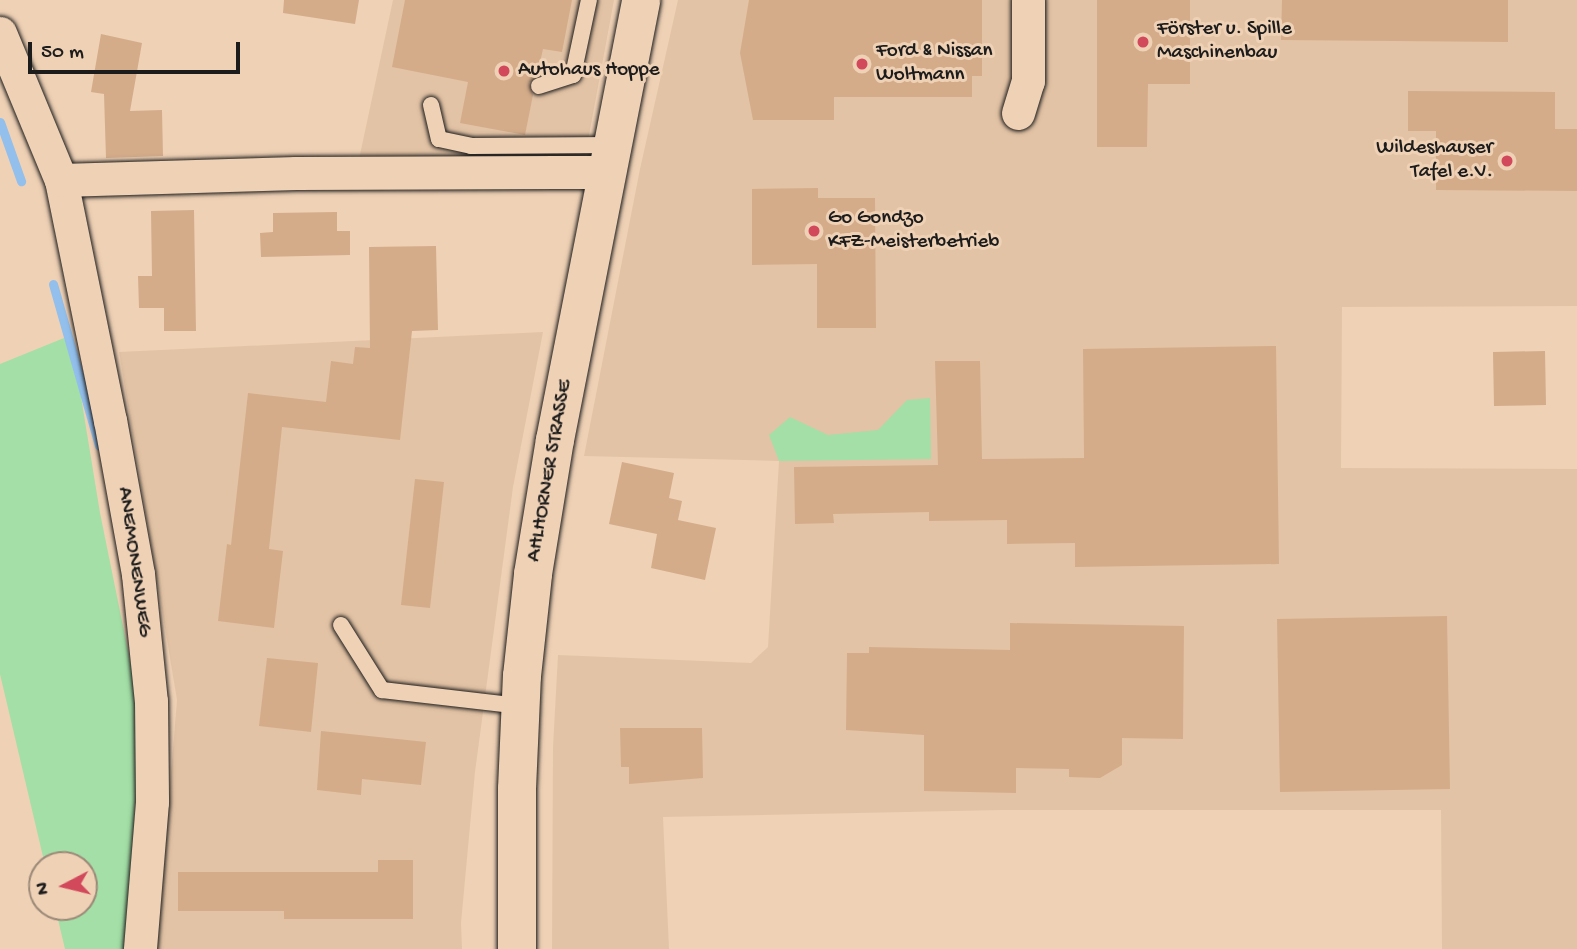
<!DOCTYPE html>
<meta charset="utf-8">
<style>
body{margin:0}
#map{position:relative;width:1577px;height:949px;overflow:hidden;background:#efd1b5;font-family:"Gochi Hand",sans-serif}
div>[style]{position:absolute}
.built>*{inset:0;background:#e3c3a5}
.green>*{inset:0;background:#a3dfa6}
.stream>*{height:9px;margin:-4.5px;padding:0 4.5px;transform-origin:4.5px;border-radius:4.5px;background:#92bfec}
.building>*{inset:0;background:#d4ac8a}
.roads{filter:drop-shadow(0 0 2px #1c1c1c) drop-shadow(0 0 2px #1c1c1c)}
.service>*{height:16px;margin:-8px;padding:0 8px;transform-origin:8px;border-radius:8px;background:#efd1b5}
.minor>*{height:33px;margin:-16.5px;padding:0 16.5px;transform-origin:16.5px;border-radius:16.5px;background:#efd1b5}
.tertiary>*{height:38px;margin:-19px;padding:0 19px;transform-origin:19px;border-radius:19px;background:#efd1b5}
.dots>*{width:19px;height:19px;translate:-50% -50%;box-sizing:border-box;border:4px solid #efd1b5;border-radius:50%}
span{translate:-50% -50%;white-space:nowrap;text-align:center;line-height:1.15;-webkit-text-stroke:6px #efd1b5;paint-order:stroke}
.poi-label{font-size:21px;color:#1c1c1c}
.left{translate:0 -50%;text-align:left}
.right{translate:-100% -50%;text-align:right}
.street-label{font-size:21px;color:#1c1c1c}
.north{position:absolute;left:28px;top:851px;width:70px;height:70px;box-sizing:border-box;background:#efd1b5;border:2px solid #9b8978;border-radius:50%;rotate:263deg;font-size:19px;font-weight:700;line-height:28px;text-align:center;color:#1c1c1c}
.north::after{content:'';display:block;margin:auto;width:24px;height:32px;background:#d1495b;clip-path:polygon(50% 0,100% 100%,50% 72%,0 100%)}
.scale{position:absolute;left:28px;top:42px;width:212px;height:32px;box-sizing:border-box;border:4px solid #1c1c1c;border-top:0;padding-left:9px;font-size:21px;line-height:24px;white-space:nowrap;color:#1c1c1c;-webkit-text-stroke:5px #efd1b5;paint-order:stroke}
</style>
<div id="map">
<div class="built">
<i style="clip-path:polygon(393px 0,614px 0,584px 162px,358px 164px)"></i>
<i style="clip-path:polygon(678px 0,1577px 0,1577px 306px,1342px 307px,1341px 468px,1577px 469px,1577px 949px,1442px 949px,1441px 810px,1001px 810px,663px 817px,669px 949px,552px 949px,553px 747px,558px 655px,751px 663px,768px 647px,779px 461px,584px 456px,640px 169px)"></i>
<i style="clip-path:polygon(543px 332px,513px 487px,475px 772px,461px 923px,462px 949px,157px 949px,177px 700px,119px 352px)"></i>
</div>
<div class="green">
<i style="clip-path:polygon(64px 338px,74px 354px,100px 513px,139px 705px,129px 949px,65px 949px,55px 907px,84px 907px,84px 865px,45px 865px,0 674px,0 364px)"></i>
<i style="clip-path:polygon(930px 398px,931px 459px,779px 461px,769px 435px,790px 417px,828px 435px,878px 430px,907px 400px)"></i>
</div>
<div class="stream">
<i style="left:0;top:122px;width:63px;rotate:70.4deg"></i>
<i style="left:53px;top:284px;width:168px;rotate:74.1deg"></i>
</div>
<div class="building">
<i style="clip-path:polygon(284px 0,359px 0,355px 24px,283px 13px)"></i>
<i style="clip-path:polygon(405px 0,572px 0,562px 52px,543px 49px,537px 76px,529px 83px,533px 95px,525px 135px,460px 123px,468px 82px,392px 67px)"></i>
<i style="clip-path:polygon(749px 0,982px 0,982px 76px,972px 76px,972px 97px,834px 97px,834px 120px,753px 120px,740px 53px)"></i>
<i style="clip-path:polygon(1097px 0,1190px 0,1190px 84px,1148px 84px,1147px 147px,1097px 147px)"></i>
<i style="clip-path:polygon(1282px 0,1508px 0,1508px 42px,1281px 40px)"></i>
<i style="clip-path:polygon(101px 34px,142px 43px,130px 111px,162px 110px,163px 156px,106px 158px,104px 94px,91px 92px)"></i>
<i style="clip-path:polygon(1408px 91px,1555px 92px,1555px 129px,1577px 129px,1577px 191px,1436px 190px,1436px 131px,1408px 131px)"></i>
<i style="clip-path:polygon(818px 188px,818px 198px,875px 198px,876px 328px,817px 328px,817px 264px,752px 265px,752px 189px)"></i>
<i style="clip-path:polygon(194px 210px,196px 331px,164px 331px,164px 308px,139px 308px,138px 276px,152px 276px,151px 211px)"></i>
<i style="clip-path:polygon(337px 212px,337px 231px,350px 231px,350px 255px,261px 257px,260px 233px,273px 232px,273px 213px)"></i>
<i style="clip-path:polygon(436px 246px,438px 330px,412px 331px,400px 440px,282px 427px,269px 549px,283px 551px,274px 628px,218px 621px,227px 544px,231px 545px,248px 393px,326px 402px,331px 361px,353px 364px,355px 347px,370px 348px,369px 247px)"></i>
<i style="clip-path:polygon(1276px 346px,1279px 564px,1075px 567px,1075px 543px,1007px 544px,1007px 520px,929px 521px,929px 512px,833px 514px,834px 523px,795px 524px,794px 467px,938px 465px,935px 361px,980px 361px,982px 459px,1084px 458px,1083px 349px)"></i>
<i style="clip-path:polygon(1545px 351px,1546px 405px,1494px 406px,1493px 352px)"></i>
<i style="clip-path:polygon(622px 462px,674px 473px,669px 498px,682px 501px,678px 520px,716px 528px,705px 580px,651px 568px,657px 534px,609px 524px)"></i>
<i style="clip-path:polygon(415px 479px,444px 482px,430px 608px,401px 605px)"></i>
<i style="clip-path:polygon(1447px 616px,1450px 789px,1280px 792px,1277px 619px)"></i>
<i style="clip-path:polygon(1010px 623px,1184px 626px,1183px 739px,1122px 738px,1122px 765px,1100px 778px,1069px 777px,1069px 769px,1016px 768px,1016px 793px,924px 791px,924px 735px,846px 730px,847px 653px,869px 653px,869px 647px,1010px 650px)"></i>
<i style="clip-path:polygon(267px 658px,318px 663px,311px 732px,259px 726px)"></i>
<i style="clip-path:polygon(620px 728px,702px 728px,703px 778px,629px 784px,629px 767px,621px 767px)"></i>
<i style="clip-path:polygon(321px 731px,426px 742px,421px 785px,362px 779px,361px 795px,317px 790px)"></i>
<i style="clip-path:polygon(378px 860px,413px 860px,413px 919px,284px 919px,284px 911px,178px 911px,178px 872px,378px 872px)"></i>
</div>
<div class="roads">
<div class="service">
<i style="left:539px;top:86px;width:36px;rotate:-18deg"></i>
<i style="left:573px;top:75px;width:77px;rotate:-78deg"></i>
<i style="left:431px;top:105px;width:35px;rotate:77deg"></i>
<i style="left:439px;top:139px;width:33px;rotate:12deg"></i>
<i style="left:471px;top:146px;width:141px;rotate:-0.4deg"></i>
<i style="left:341px;top:625px;width:77px;rotate:57.8deg"></i>
<i style="left:382px;top:690px;width:140px;rotate:6.6deg"></i>
</div>
<div class="minor">
<i style="left:0;top:33px;width:159px;rotate:67.5deg"></i>
<i style="left:61px;top:180px;width:245px;rotate:78.5deg"></i>
<i style="left:110px;top:420px;width:157px;rotate:79.7deg"></i>
<i style="left:138px;top:574px;width:128px;rotate:84.2deg"></i>
<i style="left:151px;top:701px;width:101px;rotate:89.4deg"></i>
<i style="left:152px;top:802px;width:147px;rotate:94.7deg"></i>
<i style="left:1018px;top:113px;width:34px;rotate:-73deg"></i>
<i style="left:1028px;top:81px;width:81px;rotate:-90deg"></i>
<i style="left:61px;top:180px;width:235px;rotate:-1.7deg"></i>
<i style="left:296px;top:173px;width:312px;rotate:-0.2deg"></i>
</div>
<div class="tertiary">
<i style="left:517px;top:949px;width:160px;rotate:-90deg"></i>
<i style="left:517px;top:789px;width:113px;rotate:-87.5deg"></i>
<i style="left:522px;top:676px;width:103px;rotate:-83.8deg"></i>
<i style="left:533px;top:574px;width:136px;rotate:-80.7deg"></i>
<i style="left:555px;top:440px;width:448px;rotate:-78.9deg"></i>
</div>
</div>
<div class="dots">
<i style="left:1143px;top:42px;background:#d1495b"></i>
<i style="left:862px;top:64px;background:#d1495b"></i>
<i style="left:504px;top:71px;background:#d1495b"></i>
<i style="left:1507px;top:161px;background:#d1495b"></i>
<i style="left:814px;top:231px;background:#d1495b"></i>
</div>
<div class="poi-label">
<span class="left" style="left:1157px;top:42px">Förster u. Spille<br>Maschinenbau</span>
<span class="left" style="left:876px;top:64px">Ford &amp; Nissan<br>Woltmann</span>
<span class="left" style="left:518px;top:71px">Autohaus Hoppe</span>
<span class="right" style="left:1493px;top:161px">Wildeshauser<br>Tafel e.V.</span>
<span class="left" style="left:828px;top:231px">Go Gondzo<br>KFZ-Meisterbetrieb</span>
</div>
<div class="street-label">
<span style="left:551px;top:471px;rotate:-80deg">AHLHORNER STRASSE</span>
<span style="left:133px;top:562px;rotate:82deg">ANEMONENWEG</span>
</div>
<div class="north">N</div>
<div class="scale">50 m</div>
</div>
